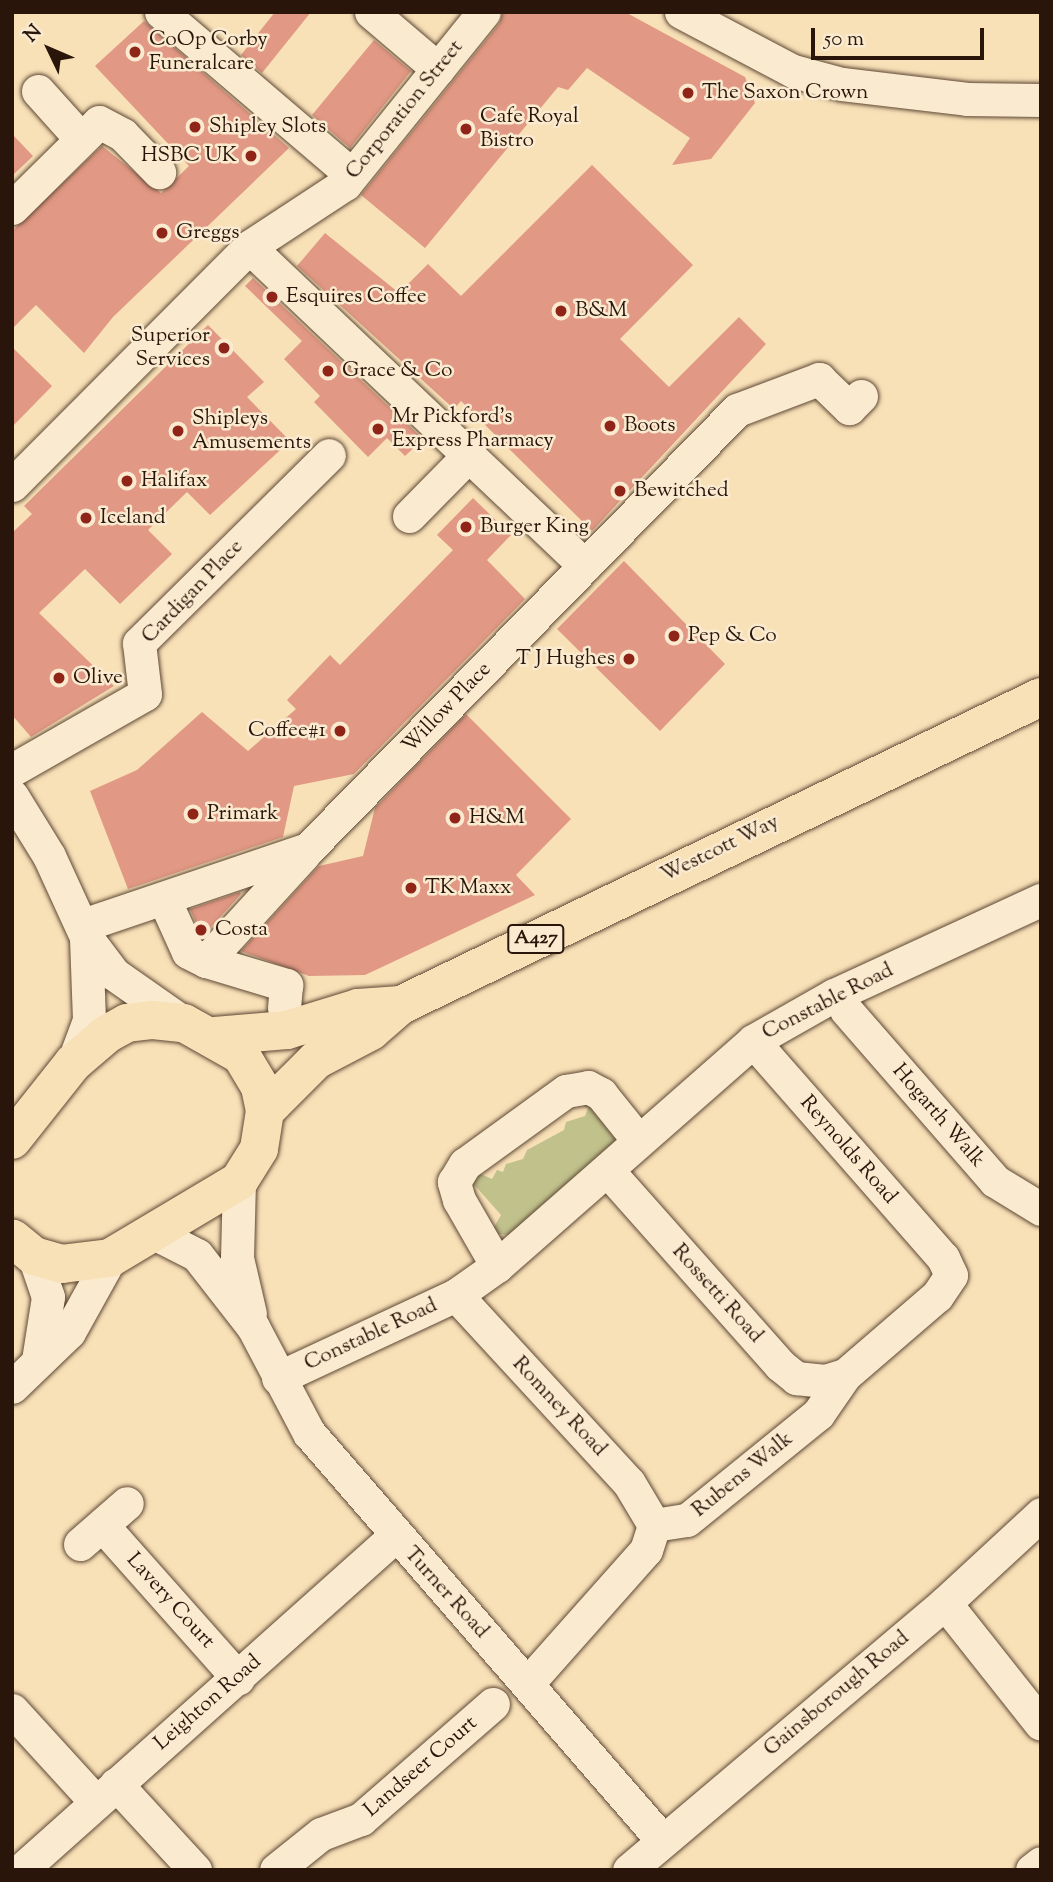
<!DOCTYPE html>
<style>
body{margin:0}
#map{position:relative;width:1053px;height:1882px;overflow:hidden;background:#f8e0b7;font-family:"Sorts Mill Goudy",serif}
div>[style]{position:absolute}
.green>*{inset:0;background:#c1c18c}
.building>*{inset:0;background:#e19884}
.roads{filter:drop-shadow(0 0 2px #5e4835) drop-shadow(0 0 2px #5e4835)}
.minor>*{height:33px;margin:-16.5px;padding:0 16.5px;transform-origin:16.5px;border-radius:16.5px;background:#faebd0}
.highway>*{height:38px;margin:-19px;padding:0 19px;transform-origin:19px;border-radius:19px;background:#f8e0b7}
.dots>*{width:19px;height:19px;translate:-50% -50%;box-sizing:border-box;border:4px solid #faebd0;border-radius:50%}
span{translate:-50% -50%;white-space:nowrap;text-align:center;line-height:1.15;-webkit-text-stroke:5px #faebd0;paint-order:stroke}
.shield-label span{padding:2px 5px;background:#faebd0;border:2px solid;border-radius:5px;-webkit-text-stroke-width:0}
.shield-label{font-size:19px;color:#2a150a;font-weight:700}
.poi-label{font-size:21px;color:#2a150a}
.left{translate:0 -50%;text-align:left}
.right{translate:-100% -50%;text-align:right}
.street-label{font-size:21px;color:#2a150a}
.frame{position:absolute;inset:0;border:14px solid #2a150a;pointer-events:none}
.north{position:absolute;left:14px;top:14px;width:70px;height:70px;-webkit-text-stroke:5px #faebd0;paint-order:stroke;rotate:314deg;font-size:19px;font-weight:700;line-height:28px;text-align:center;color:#2a150a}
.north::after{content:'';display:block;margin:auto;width:24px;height:32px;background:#2a150a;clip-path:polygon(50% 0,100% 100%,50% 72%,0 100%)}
.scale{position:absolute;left:811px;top:28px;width:173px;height:32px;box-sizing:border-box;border:4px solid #2a150a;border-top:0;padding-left:9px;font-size:21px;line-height:24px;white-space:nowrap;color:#2a150a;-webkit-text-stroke:5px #faebd0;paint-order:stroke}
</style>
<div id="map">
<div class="green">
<i style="clip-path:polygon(581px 1096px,616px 1134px,613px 1146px,514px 1235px,490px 1234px,501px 1215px,471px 1181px,472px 1170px,492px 1179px,497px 1170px,503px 1172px,506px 1164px,523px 1159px,527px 1150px,564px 1130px,566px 1122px,585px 1116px,588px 1108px,569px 1100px)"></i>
</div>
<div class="building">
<i style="clip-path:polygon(275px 12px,311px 12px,262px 73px,241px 55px)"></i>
<i style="clip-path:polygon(503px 12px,625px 12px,745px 77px,755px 103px,711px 159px,672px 165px,690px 138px,587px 68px,568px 90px,558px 87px,425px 248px,361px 195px,499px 24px)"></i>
<i style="clip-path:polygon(144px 21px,289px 148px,113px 317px,84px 353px,36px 305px,12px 329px,12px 231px,102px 146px,161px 193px,189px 166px,95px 66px)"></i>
<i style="clip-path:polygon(374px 40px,411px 71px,350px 148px,312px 115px)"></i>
<i style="clip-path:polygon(12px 134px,33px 156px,12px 176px)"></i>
<i style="clip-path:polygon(592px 165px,693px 265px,620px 339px,669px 387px,739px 317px,766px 344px,592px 531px,461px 401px,454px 409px,297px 266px,325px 233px,399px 293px,428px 264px,461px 296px)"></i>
<i style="clip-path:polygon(253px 278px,423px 439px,405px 456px,387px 438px,368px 457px,314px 402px,320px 396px,284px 359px,302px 341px,245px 286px)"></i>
<i style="clip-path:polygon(208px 325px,264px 382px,247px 397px,290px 441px,210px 515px,187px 492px,148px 530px,172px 554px,120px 604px,85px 569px,39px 613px,114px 686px,31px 737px,12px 715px,12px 533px,32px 514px,24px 506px)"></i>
<i style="clip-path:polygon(12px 347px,52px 386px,12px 427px)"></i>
<i style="clip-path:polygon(473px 498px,511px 535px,487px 560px,525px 599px,354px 774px,294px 786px,283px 837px,128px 889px,90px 791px,137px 770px,202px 712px,248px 751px,296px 709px,287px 700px,330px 655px,340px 665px,453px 550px,437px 535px)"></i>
<i style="clip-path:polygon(624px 561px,725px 664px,660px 731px,557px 629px)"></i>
<i style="clip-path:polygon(466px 714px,571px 819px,516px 875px,535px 895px,365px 975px,309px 976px,241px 951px,319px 866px,363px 856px,375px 808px)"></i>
<i style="clip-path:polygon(240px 892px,241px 894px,202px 937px,190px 909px)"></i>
</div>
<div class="roads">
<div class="minor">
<i style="left:161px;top:12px;width:251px;rotate:40.5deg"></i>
<i style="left:371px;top:12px;width:88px;rotate:40.4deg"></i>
<i style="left:681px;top:12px;width:127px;rotate:27.8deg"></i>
<i style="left:793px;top:71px;width:51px;rotate:14.9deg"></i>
<i style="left:842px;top:84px;width:126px;rotate:6.8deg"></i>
<i style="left:967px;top:99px;width:74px;rotate:0.8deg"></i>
<i style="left:38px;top:91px;width:64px;rotate:48.1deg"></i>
<i style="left:12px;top:208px;width:122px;rotate:-44.7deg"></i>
<i style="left:99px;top:122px;width:27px;rotate:28deg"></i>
<i style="left:123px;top:135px;width:52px;rotate:45.8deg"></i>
<i style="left:249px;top:247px;width:463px;rotate:43.5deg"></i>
<i style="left:12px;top:485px;width:336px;rotate:-45.1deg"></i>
<i style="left:249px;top:247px;width:115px;rotate:-33.3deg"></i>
<i style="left:345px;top:184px;width:221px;rotate:-51.1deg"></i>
<i style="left:409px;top:516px;width:87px;rotate:-45.5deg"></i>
<i style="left:12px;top:770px;width:153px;rotate:-29.7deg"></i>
<i style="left:145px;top:694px;width:51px;rotate:-96.7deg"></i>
<i style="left:139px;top:643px;width:267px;rotate:-44.7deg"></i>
<i style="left:12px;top:796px;width:70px;rotate:58.3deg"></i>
<i style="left:49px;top:856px;width:89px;rotate:65.4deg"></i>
<i style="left:86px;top:937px;width:46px;rotate:52.9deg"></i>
<i style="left:114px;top:974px;width:85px;rotate:35deg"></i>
<i style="left:164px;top:899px;width:58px;rotate:65.6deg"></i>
<i style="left:188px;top:952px;width:20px;rotate:27deg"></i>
<i style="left:206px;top:961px;width:145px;rotate:-47.5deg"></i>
<i style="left:92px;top:922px;width:228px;rotate:-18.7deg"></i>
<i style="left:308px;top:849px;width:614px;rotate:-45.66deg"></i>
<i style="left:737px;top:410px;width:88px;rotate:-20.7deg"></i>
<i style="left:819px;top:379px;width:42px;rotate:44deg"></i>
<i style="left:849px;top:408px;width:17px;rotate:-45deg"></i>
<i style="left:206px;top:961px;width:84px;rotate:16.7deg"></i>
<i style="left:286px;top:985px;width:23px;rotate:95deg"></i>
<i style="left:846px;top:1010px;width:227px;rotate:48.9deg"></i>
<i style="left:995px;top:1181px;width:54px;rotate:31.3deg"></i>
<i style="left:73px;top:1063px;width:46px;rotate:-69.6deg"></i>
<i style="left:89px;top:1020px;width:83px;rotate:-92.1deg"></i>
<i style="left:607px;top:1170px;width:261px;rotate:48.4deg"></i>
<i style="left:780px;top:1365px;width:21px;rotate:39deg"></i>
<i style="left:796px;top:1378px;width:29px;rotate:6deg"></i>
<i style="left:825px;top:1381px;width:21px;rotate:-17deg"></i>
<i style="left:239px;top:1181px;width:77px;rotate:91.5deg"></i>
<i style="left:237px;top:1258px;width:57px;rotate:76.9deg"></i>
<i style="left:154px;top:1233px;width:48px;rotate:27.1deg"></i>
<i style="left:197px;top:1255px;width:91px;rotate:52.1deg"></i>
<i style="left:253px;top:1327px;width:120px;rotate:62.2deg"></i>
<i style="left:309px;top:1433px;width:540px;rotate:49.05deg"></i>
<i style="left:34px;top:1256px;width:43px;rotate:71.1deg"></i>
<i style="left:48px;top:1297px;width:64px;rotate:99deg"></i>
<i style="left:497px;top:1266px;width:76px;rotate:-119.9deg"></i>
<i style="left:459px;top:1200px;width:19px;rotate:-106deg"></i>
<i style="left:454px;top:1182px;width:21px;rotate:-59deg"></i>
<i style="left:465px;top:1164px;width:125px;rotate:-35.9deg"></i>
<i style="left:566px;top:1091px;width:22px;rotate:-10deg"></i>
<i style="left:588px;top:1087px;width:15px;rotate:28deg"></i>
<i style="left:601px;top:1094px;width:59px;rotate:51.2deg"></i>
<i style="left:456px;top:1295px;width:255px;rotate:47.4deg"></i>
<i style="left:629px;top:1483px;width:49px;rotate:59.2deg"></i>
<i style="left:278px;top:1378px;width:196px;rotate:-25deg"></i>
<i style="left:456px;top:1295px;width:50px;rotate:-35.3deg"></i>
<i style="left:497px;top:1266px;width:341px;rotate:-41.3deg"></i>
<i style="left:753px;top:1041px;width:93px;rotate:-29.6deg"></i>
<i style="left:834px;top:995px;width:228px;rotate:-24.7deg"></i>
<i style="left:12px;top:1387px;width:79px;rotate:-44deg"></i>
<i style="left:69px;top:1332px;width:85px;rotate:-61deg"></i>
<i style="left:102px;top:1525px;width:205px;rotate:48.4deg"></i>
<i style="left:80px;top:1544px;width:62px;rotate:-41.1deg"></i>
<i style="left:945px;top:1603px;width:154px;rotate:51.6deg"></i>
<i style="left:527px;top:1684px;width:179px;rotate:-48.4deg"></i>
<i style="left:646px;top:1550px;width:26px;rotate:-72deg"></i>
<i style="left:654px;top:1525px;width:33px;rotate:-9deg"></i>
<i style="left:687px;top:1520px;width:169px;rotate:-39deg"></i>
<i style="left:818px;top:1414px;width:47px;rotate:-55.3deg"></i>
<i style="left:845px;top:1375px;width:121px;rotate:-40.7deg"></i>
<i style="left:937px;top:1296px;width:25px;rotate:-56deg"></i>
<i style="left:951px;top:1275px;width:19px;rotate:-115deg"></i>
<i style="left:943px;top:1258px;width:288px;rotate:-131.2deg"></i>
<i style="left:12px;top:1710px;width:123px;rotate:47.6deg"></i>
<i style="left:116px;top:1784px;width:117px;rotate:47.4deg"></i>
<i style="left:21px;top:1870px;width:501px;rotate:-41.77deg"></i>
<i style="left:276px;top:1870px;width:58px;rotate:-38.7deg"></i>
<i style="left:321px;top:1834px;width:43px;rotate:-20.6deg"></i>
<i style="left:361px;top:1819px;width:175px;rotate:-41.1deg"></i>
<i style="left:629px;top:1870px;width:414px;rotate:-40.2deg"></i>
<i style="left:945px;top:1603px;width:131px;rotate:-42.8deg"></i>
<i style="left:1032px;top:1870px;width:11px;rotate:-38deg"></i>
</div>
<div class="highway">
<i style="left:215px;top:1036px;width:72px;rotate:-4.8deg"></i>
<i style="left:287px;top:1030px;width:74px;rotate:-17.2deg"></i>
<i style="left:358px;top:1008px;width:43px;rotate:-4deg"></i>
<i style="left:265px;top:1111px;width:72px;rotate:-45deg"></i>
<i style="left:316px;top:1060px;width:62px;rotate:-27.8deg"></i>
<i style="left:371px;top:1031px;width:40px;rotate:-41deg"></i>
<i style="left:401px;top:1005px;width:710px;rotate:-25.7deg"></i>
<i style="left:12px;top:1140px;width:98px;rotate:-51.6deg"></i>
<i style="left:73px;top:1063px;width:45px;rotate:-40.5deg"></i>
<i style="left:107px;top:1034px;width:23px;rotate:-29deg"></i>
<i style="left:127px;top:1023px;width:26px;rotate:-7deg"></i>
<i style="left:153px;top:1020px;width:31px;rotate:6deg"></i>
<i style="left:184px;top:1023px;width:65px;rotate:29.3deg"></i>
<i style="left:241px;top:1055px;width:37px;rotate:59deg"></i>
<i style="left:260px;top:1087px;width:25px;rotate:78deg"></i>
<i style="left:265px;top:1111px;width:38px;rotate:99deg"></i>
<i style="left:259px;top:1149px;width:38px;rotate:122deg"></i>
<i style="left:239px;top:1181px;width:150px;rotate:149.2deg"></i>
<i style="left:110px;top:1258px;width:48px;rotate:172.9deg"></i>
<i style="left:62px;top:1264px;width:29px;rotate:-164deg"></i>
<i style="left:34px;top:1256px;width:28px;rotate:-141deg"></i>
</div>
</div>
<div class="dots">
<i style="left:135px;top:52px;background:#8f2418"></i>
<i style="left:688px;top:93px;background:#8f2418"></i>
<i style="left:195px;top:127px;background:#8f2418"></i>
<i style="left:466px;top:129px;background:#8f2418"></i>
<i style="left:251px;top:156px;background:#8f2418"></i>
<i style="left:162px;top:233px;background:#8f2418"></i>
<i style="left:272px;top:297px;background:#8f2418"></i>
<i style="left:561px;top:311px;background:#8f2418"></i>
<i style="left:224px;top:348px;background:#8f2418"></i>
<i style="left:328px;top:371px;background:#8f2418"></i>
<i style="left:610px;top:426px;background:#8f2418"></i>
<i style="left:378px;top:429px;background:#8f2418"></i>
<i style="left:178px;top:431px;background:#8f2418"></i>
<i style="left:127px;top:481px;background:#8f2418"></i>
<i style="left:620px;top:491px;background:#8f2418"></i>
<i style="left:86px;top:518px;background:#8f2418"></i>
<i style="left:466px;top:527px;background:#8f2418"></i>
<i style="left:674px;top:636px;background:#8f2418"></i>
<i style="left:629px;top:659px;background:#8f2418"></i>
<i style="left:59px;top:678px;background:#8f2418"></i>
<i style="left:340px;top:731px;background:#8f2418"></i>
<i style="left:193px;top:814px;background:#8f2418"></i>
<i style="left:455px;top:818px;background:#8f2418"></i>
<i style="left:411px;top:888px;background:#8f2418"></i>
<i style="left:201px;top:930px;background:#8f2418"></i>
</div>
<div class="shield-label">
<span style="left:536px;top:939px">A427</span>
</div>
<div class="poi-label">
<span class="left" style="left:149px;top:52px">CoOp Corby<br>Funeralcare</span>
<span class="left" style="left:702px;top:93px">The Saxon Crown</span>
<span class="left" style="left:480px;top:129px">Cafe Royal<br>Bistro</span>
<span class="left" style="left:209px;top:127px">Shipley Slots</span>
<span class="right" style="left:237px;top:156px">HSBC UK</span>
<span class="left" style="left:176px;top:233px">Greggs</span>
<span class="left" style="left:286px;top:297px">Esquires Coffee</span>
<span class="left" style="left:575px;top:311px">B&amp;M</span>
<span class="right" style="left:210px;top:348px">Superior<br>Services</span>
<span class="left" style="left:342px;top:371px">Grace &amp; Co</span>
<span class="left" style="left:392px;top:429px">Mr Pickford's<br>Express Pharmacy</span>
<span class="left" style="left:192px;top:431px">Shipleys<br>Amusements</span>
<span class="left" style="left:624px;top:426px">Boots</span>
<span class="left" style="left:141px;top:481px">Halifax</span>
<span class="left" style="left:634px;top:491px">Bewitched</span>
<span class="left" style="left:100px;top:518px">Iceland</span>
<span class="left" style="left:480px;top:527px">Burger King</span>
<span class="left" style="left:688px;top:636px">Pep &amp; Co</span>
<span class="right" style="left:615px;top:659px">T J Hughes</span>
<span class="left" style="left:73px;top:678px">Olive</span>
<span class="right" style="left:326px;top:731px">Coffee#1</span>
<span class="left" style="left:207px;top:814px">Primark</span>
<span class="left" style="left:469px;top:818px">H&amp;M</span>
<span class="left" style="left:425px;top:888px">TK Maxx</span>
<span class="left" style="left:215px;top:930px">Costa</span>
</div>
<div class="street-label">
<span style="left:405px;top:110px;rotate:-51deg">Corporation Street</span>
<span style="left:193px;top:592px;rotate:-46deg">Cardigan Place</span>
<span style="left:447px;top:708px;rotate:-46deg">Willow Place</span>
<span style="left:720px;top:849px;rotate:-26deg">Westcott Way</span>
<span style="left:828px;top:1002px;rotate:-27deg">Constable Road</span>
<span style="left:938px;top:1116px;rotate:49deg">Hogarth Walk</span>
<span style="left:848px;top:1150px;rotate:49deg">Reynolds Road</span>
<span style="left:717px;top:1294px;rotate:48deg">Rossetti Road</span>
<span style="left:371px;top:1335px;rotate:-25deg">Constable Road</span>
<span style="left:559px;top:1407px;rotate:47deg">Romney Road</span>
<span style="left:743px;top:1475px;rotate:-39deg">Rubens Walk</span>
<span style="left:446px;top:1593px;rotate:48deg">Turner Road</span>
<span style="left:170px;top:1601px;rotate:48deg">Lavery Court</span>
<span style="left:837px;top:1694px;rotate:-40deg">Gainsborough Road</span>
<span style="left:208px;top:1703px;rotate:-41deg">Leighton Road</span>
<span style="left:421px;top:1767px;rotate:-41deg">Landseer Court</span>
</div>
<div class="frame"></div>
<div class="north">N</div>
<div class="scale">50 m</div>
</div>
